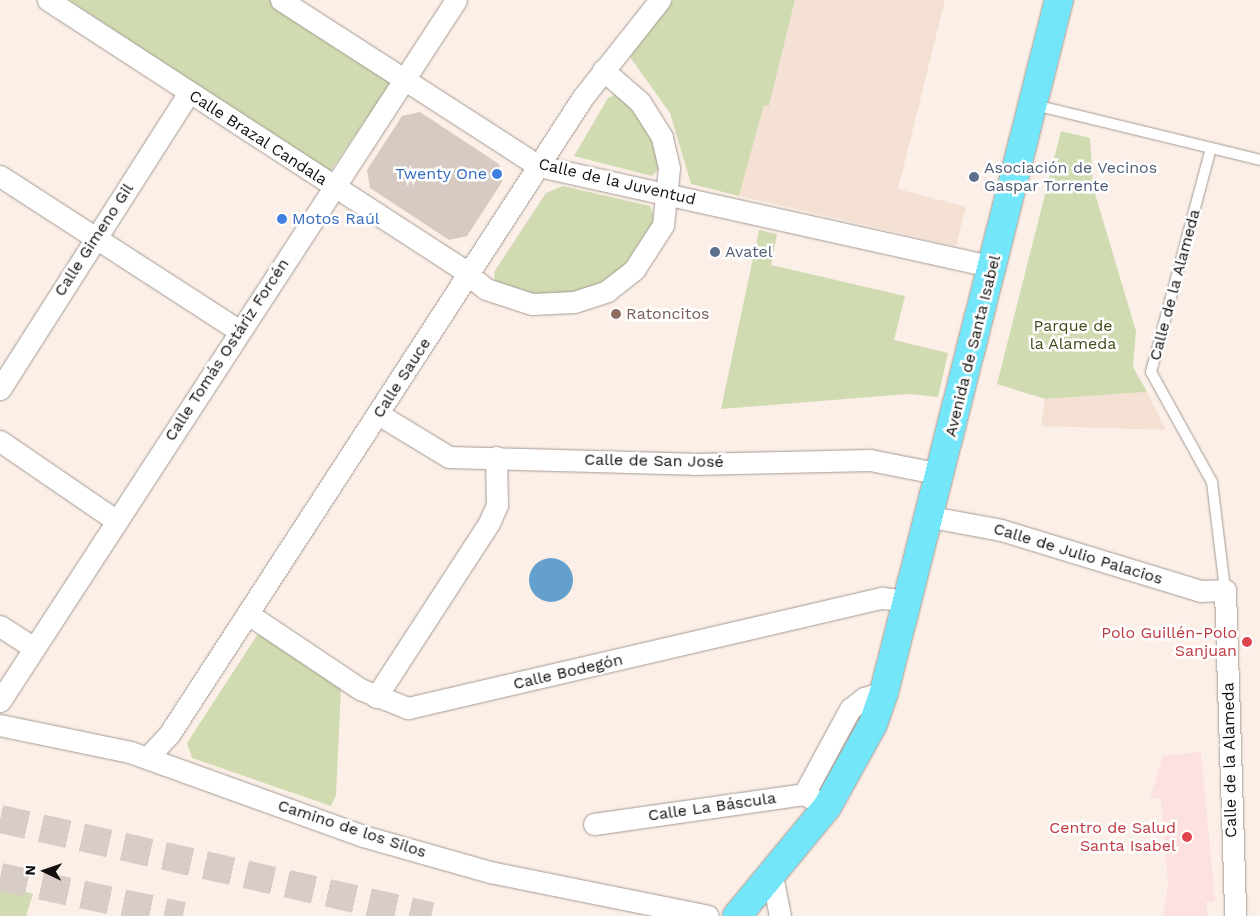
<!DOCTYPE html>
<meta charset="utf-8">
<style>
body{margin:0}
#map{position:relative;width:1260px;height:916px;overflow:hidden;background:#fbefe7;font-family:"Work Sans",sans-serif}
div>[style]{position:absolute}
.built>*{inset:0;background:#f4e1d4}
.medical>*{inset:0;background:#fce1e0}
.green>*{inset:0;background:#d1dbb1}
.water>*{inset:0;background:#63a0ce}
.round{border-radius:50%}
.building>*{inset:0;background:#d6cac2}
.highway-tunnel>*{height:28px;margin-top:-14px;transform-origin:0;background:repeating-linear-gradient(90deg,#d8cdc6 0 28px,transparent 0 42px)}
.roads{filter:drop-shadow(0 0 1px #a59a93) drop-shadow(0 0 1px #a59a93)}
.lane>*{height:10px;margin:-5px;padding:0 5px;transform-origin:5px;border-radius:5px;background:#fff}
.street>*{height:21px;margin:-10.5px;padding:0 10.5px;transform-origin:10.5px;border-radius:10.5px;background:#fff}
.primary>*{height:28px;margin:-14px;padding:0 14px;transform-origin:14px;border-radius:14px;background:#74e6fa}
.dots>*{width:14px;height:14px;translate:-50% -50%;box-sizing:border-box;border:2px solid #fff;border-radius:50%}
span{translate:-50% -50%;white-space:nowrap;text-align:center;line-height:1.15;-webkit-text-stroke:5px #fff;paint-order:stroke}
.street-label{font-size:16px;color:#130f0d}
.service-label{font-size:16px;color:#4e5e75}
.left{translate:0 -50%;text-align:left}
.shop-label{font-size:16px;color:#366cbe}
.right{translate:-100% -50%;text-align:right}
.education-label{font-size:16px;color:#785e54}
.park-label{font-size:16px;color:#424b19}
.health-label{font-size:16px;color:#be3a42}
.north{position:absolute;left:20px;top:846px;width:50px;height:50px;-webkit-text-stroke:4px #fff;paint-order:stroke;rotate:273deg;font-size:14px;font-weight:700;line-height:20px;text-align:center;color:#130f0d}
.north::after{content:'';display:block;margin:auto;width:18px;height:22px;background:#130f0d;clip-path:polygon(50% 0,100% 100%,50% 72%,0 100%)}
</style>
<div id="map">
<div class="built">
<i style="clip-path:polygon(795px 0,945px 0,898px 189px,966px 207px,956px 246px,739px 196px,764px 105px,769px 106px)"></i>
<i style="clip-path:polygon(1147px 392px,1166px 430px,1041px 426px,1045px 399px)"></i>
</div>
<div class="medical">
<i style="clip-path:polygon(1201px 752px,1215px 901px,1206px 902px,1208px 916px,1163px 916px,1168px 884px,1161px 798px,1150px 799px,1163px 756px)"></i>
</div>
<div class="green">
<i style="clip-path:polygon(69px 0,279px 0,392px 81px,329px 173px)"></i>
<i style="clip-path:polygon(673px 0,795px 0,769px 106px,764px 105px,739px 196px,691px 184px,670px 113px,630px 57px)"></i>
<i style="clip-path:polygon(616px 94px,635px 110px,652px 138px,659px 169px,652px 176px,574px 156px,608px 98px)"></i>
<i style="clip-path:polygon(1061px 131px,1090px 138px,1093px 187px,1136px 331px,1133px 367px,1147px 392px,1045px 399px,997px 384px)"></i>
<i style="clip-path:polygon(563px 186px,650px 206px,655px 219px,624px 266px,597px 285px,572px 293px,541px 296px,495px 282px,494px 272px,546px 193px)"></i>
<i style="clip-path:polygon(759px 230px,777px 234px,771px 265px,905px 296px,894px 340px,948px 353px,938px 397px,908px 394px,721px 409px)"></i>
<i style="clip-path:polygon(259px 632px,341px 688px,336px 795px,331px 806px,192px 758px,187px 743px)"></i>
<i style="clip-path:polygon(0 884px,33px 894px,26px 916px,0 916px)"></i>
</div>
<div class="water">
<i class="round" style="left:529px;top:558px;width:44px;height:44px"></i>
</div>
<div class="building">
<i style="clip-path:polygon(420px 112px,499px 164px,502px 182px,467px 236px,449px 240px,370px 188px,367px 170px,380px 150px,402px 116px)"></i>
</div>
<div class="highway-tunnel">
<i style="left:0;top:819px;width:442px;rotate:12.7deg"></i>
<i style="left:0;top:877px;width:187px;rotate:12deg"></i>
</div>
<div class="roads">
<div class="lane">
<i style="left:1035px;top:105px;width:232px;rotate:13.7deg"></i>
<i style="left:1211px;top:148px;width:232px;rotate:105deg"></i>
<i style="left:1151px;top:372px;width:126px;rotate:61deg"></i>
<i style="left:1212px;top:482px;width:109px;rotate:83.1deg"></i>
</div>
<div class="street">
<i style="left:48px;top:0;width:491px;rotate:33deg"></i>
<i style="left:460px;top:268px;width:33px;rotate:39deg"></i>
<i style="left:486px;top:289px;width:48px;rotate:18.1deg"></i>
<i style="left:532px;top:304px;width:42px;rotate:-2.7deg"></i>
<i style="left:574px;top:302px;width:35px;rotate:-18deg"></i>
<i style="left:607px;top:291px;width:34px;rotate:-38deg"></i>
<i style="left:634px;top:270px;width:54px;rotate:-57.2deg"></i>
<i style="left:663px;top:225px;width:57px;rotate:-84deg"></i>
<i style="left:669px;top:168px;width:32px;rotate:-103deg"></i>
<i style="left:662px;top:137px;width:41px;rotate:-122.2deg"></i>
<i style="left:640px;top:102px;width:49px;rotate:-139.1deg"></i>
<i style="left:281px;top:0;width:307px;rotate:32.8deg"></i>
<i style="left:539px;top:166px;width:465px;rotate:12.5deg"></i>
<i style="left:0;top:176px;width:286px;rotate:32.9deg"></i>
<i style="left:0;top:389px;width:352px;rotate:-57.5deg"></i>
<i style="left:378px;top:414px;width:83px;rotate:31.2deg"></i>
<i style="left:449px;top:457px;width:244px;rotate:1.6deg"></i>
<i style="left:693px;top:464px;width:177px;rotate:-1.3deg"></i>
<i style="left:870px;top:460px;width:72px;rotate:11.2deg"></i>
<i style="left:0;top:441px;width:142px;rotate:34.4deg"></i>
<i style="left:931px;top:517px;width:71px;rotate:10.5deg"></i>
<i style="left:1001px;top:530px;width:208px;rotate:17deg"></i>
<i style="left:1200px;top:591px;width:25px;rotate:-2deg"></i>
<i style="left:1225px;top:590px;width:326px;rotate:88.2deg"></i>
<i style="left:248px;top:614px;width:135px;rotate:33.8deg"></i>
<i style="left:360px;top:689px;width:52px;rotate:21.6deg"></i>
<i style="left:408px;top:708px;width:487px;rotate:-13.1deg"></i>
<i style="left:882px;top:598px;width:28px;rotate:6deg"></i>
<i style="left:0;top:626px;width:40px;rotate:32.9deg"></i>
<i style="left:376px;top:697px;width:207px;rotate:-57deg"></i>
<i style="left:489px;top:523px;width:20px;rotate:-66deg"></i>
<i style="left:497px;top:505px;width:48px;rotate:-91.2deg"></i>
<i style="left:0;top:701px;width:836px;rotate:-56.96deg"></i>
<i style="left:0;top:725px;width:133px;rotate:11.7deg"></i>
<i style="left:130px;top:752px;width:248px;rotate:19.8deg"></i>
<i style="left:363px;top:836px;width:132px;rotate:15.8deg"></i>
<i style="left:490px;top:872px;width:222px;rotate:11.4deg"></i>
<i style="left:147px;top:758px;width:34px;rotate:-47deg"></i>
<i style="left:170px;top:733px;width:758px;rotate:-57deg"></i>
<i style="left:583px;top:97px;width:124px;rotate:-51.6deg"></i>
<i style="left:804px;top:794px;width:97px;rotate:-61.6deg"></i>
<i style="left:850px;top:709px;width:18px;rotate:-38deg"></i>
<i style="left:864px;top:698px;width:21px;rotate:-17deg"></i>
<i style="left:594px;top:824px;width:212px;rotate:-8.1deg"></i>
<i style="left:804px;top:794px;width:26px;rotate:29deg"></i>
<i style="left:772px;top:876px;width:41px;rotate:78.7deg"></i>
</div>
<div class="primary">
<i style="left:737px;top:916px;width:141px;rotate:-50.5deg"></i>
<i style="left:827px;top:807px;width:95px;rotate:-61deg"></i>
<i style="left:873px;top:724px;width:34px;rotate:-71deg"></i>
<i style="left:884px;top:692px;width:714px;rotate:-75.81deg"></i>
</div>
</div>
<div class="dots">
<i style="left:497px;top:174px;background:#3f7fe0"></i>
<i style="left:974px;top:177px;background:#5c6f8a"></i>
<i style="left:282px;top:219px;background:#3f7fe0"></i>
<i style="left:715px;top:252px;background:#5c6f8a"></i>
<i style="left:616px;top:314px;background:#8d6e63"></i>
<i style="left:1247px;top:642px;background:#e0444e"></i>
<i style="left:1187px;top:837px;background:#e0444e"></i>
</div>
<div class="street-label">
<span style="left:258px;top:138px;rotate:33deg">Calle Brazal Candala</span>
<span style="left:617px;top:182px;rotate:13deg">Calle de la Juventud</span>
<span style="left:94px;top:240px;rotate:-57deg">Calle Gimeno Gil</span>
<span style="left:1175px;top:285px;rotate:-75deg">Calle de la Alameda</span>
<span style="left:973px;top:346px;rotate:-76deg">Avenida de Santa Isabel</span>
<span style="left:227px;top:350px;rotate:-57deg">Calle Tomás Ostáriz Forcén</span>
<span style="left:402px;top:378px;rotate:-57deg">Calle Sauce</span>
<span style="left:654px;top:461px;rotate:1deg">Calle de San José</span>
<span style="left:1078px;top:554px;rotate:17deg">Calle de Julio Palacios</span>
<span style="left:568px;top:672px;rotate:-13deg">Calle Bodegón</span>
<span style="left:1230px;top:760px;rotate:-91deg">Calle de la Alameda</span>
<span style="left:712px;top:807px;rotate:-8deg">Calle La Báscula</span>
<span style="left:352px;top:829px;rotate:18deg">Camino de los Silos</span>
</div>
<div class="service-label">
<span class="left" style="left:984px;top:177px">Asociación de Vecinos<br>Gaspar Torrente</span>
<span class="left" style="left:725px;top:252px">Avatel</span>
</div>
<div class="shop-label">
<span class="right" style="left:487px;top:174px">Twenty One</span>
<span class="left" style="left:292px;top:219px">Motos Raúl</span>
</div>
<div class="education-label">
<span class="left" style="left:626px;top:314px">Ratoncitos</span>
</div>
<div class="park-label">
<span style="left:1073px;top:335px">Parque de<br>la Alameda</span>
</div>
<div class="health-label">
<span class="right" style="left:1237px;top:642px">Polo Guillén-Polo<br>Sanjuan</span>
<span class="right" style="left:1176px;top:837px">Centro de Salud<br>Santa Isabel</span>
</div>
<div class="north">N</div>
</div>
